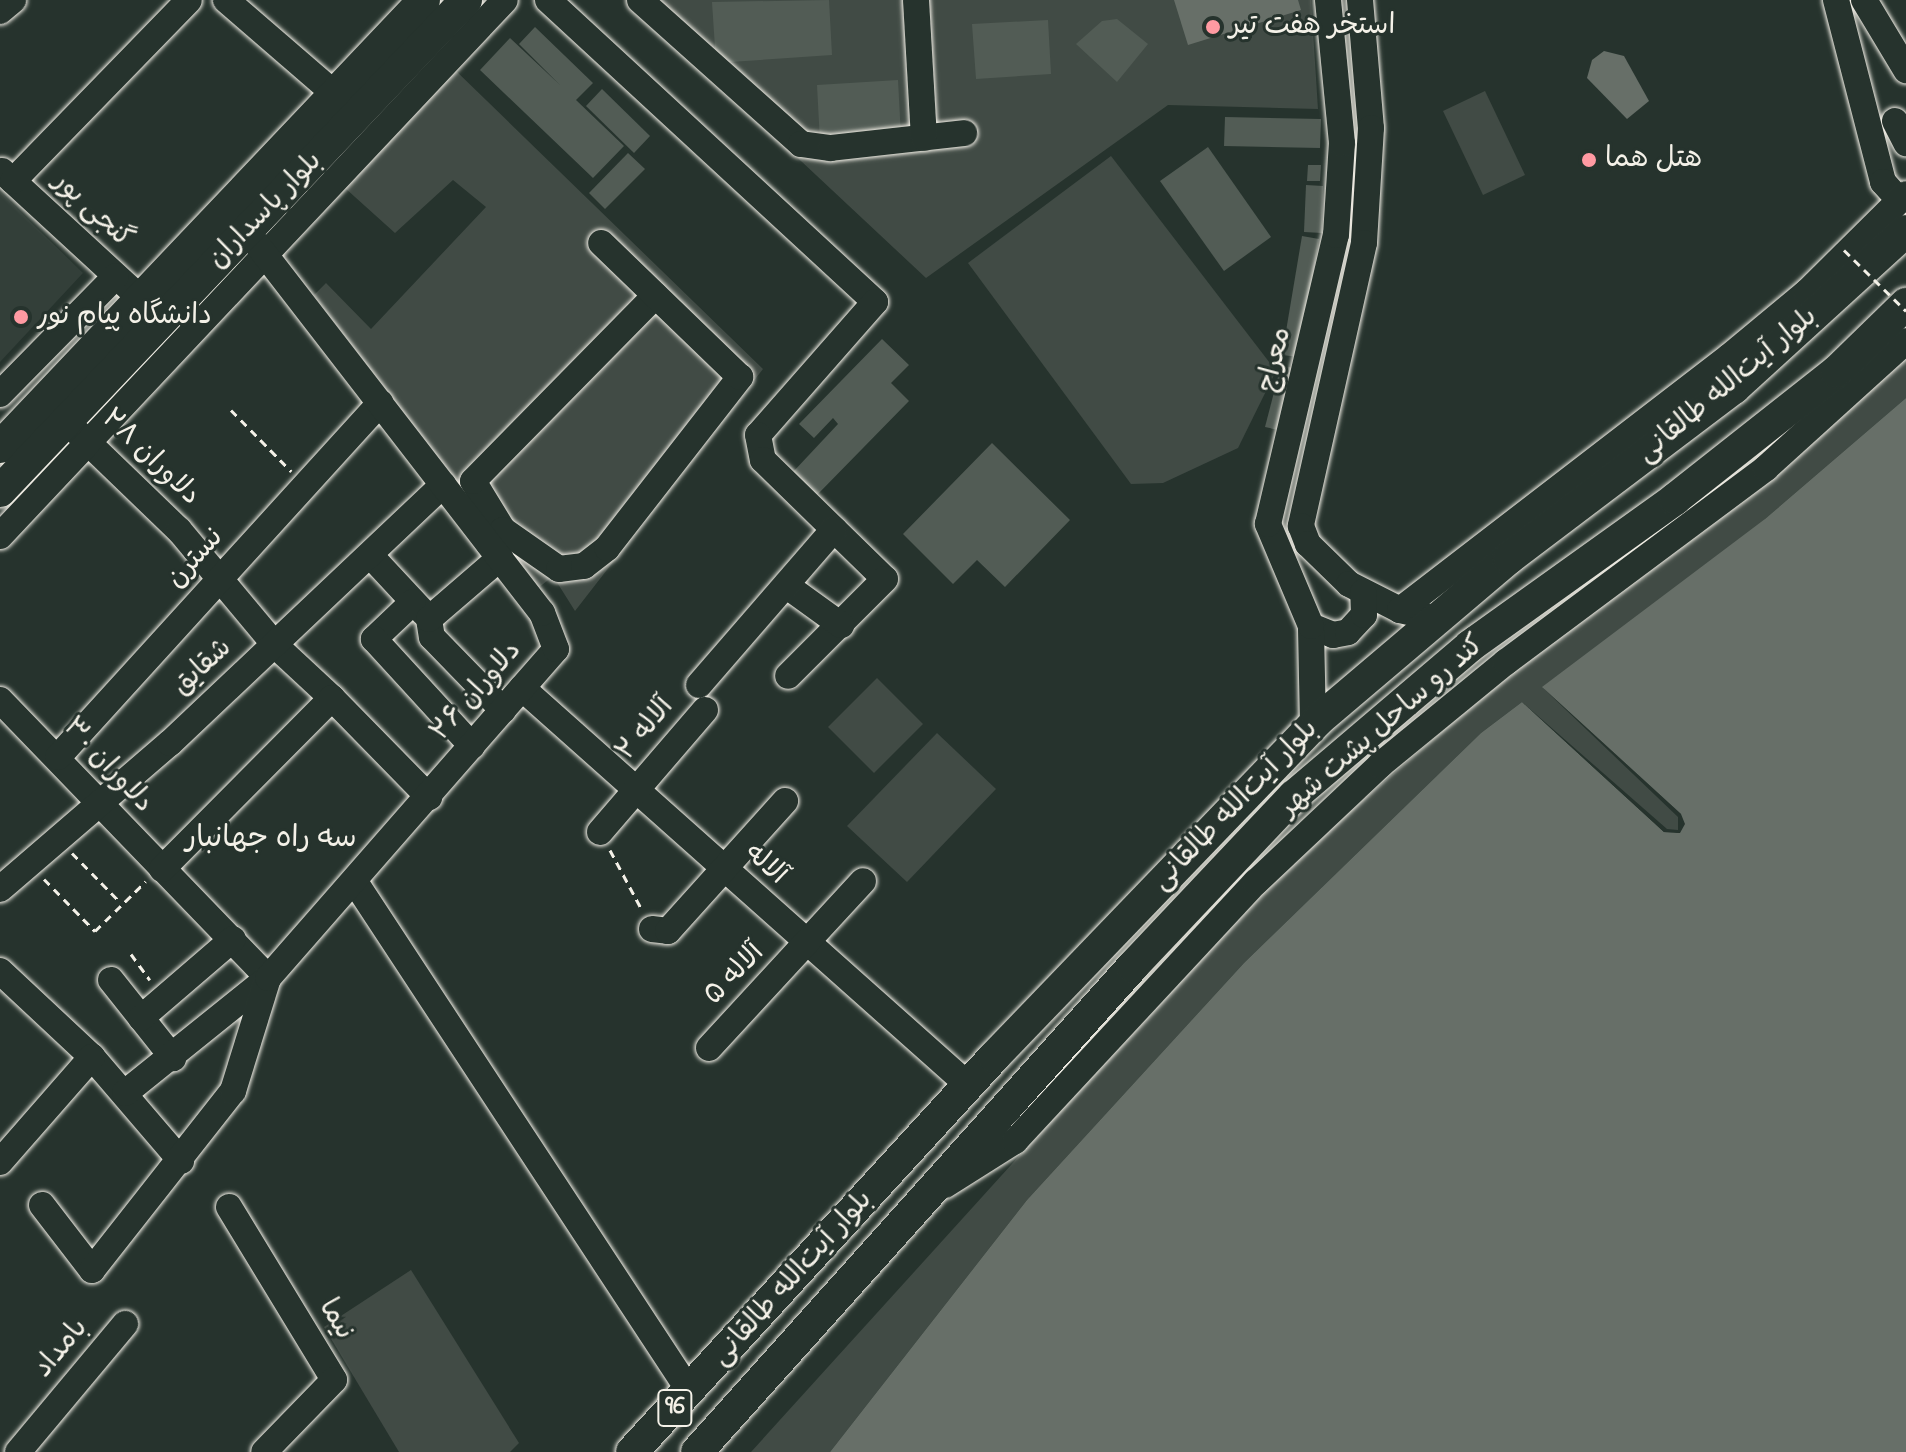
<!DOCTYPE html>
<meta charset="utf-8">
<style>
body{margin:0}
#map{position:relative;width:1906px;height:1452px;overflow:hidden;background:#26332d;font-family:"Indie Flower","Playpen Sans Arabic",sans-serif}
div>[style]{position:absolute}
.built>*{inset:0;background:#333f39}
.green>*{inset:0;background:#414b45}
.water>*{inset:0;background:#676f68}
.pier>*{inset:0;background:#26332d}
.building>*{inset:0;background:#525c55}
.path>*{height:3px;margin-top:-1.5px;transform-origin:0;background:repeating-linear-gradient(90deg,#f4f1e8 0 8px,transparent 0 14px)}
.roads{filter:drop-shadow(0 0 2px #f4f1e8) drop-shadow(0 0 2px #f4f1e8)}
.minor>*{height:26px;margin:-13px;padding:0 13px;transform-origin:13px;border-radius:13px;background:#26332d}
.major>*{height:32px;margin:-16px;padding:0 16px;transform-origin:16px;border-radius:16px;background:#26332d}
.path-bridge>*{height:3px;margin-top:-1.5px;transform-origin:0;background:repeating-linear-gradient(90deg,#f4f1e8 0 8px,transparent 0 14px)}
.dots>*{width:22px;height:22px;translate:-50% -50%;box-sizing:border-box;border:4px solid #26332d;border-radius:50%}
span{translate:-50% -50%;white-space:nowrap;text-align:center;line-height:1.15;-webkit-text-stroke:6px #26332d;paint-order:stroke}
.shield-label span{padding:2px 6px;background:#26332d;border:2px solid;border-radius:6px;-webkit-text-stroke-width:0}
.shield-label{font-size:26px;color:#f4f1e8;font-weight:700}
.poi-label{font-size:28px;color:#f4f1e8}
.left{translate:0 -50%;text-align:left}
.street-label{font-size:28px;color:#f4f1e8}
.neighbourhood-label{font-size:30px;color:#f4f1e8}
</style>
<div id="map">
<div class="built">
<i style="clip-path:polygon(0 192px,83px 273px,0 362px)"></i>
</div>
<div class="green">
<i style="clip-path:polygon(629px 0,1311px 0,1318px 109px,1168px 105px,926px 278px)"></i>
<i style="clip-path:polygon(454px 69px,763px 369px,575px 611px,553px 576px,537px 589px,314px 295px,326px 283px,371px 329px,486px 207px,453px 180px,395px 233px,335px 179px)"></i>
<i style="clip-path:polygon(1485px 91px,1525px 175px,1483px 195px,1443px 111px)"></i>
<i style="clip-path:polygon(1111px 156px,1276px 371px,1238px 448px,1163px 483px,1131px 484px,968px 263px)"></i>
<i style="clip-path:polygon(1906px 359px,1906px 398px,1765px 519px,1681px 814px,1684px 829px,1669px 835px,1522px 702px,1481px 733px,1244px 963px,1027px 1200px,830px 1452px,751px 1452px,1185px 973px,1309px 847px,1512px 671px,1757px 485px)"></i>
<i style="clip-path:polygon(877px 678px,923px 724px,874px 773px,828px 727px)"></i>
<i style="clip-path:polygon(937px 733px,996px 789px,907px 882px,847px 826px)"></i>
<i style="clip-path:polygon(411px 1270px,519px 1443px,510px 1452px,399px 1452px,324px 1327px)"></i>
</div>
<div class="water">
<i style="clip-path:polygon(1174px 0,1298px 0,1301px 10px,1188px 45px)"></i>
<i style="clip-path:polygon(1604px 51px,1624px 56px,1649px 101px,1627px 119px,1587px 78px,1592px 60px)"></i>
<i style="clip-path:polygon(1906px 398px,1906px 1452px,830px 1452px,1027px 1200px,1244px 963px,1481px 733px,1522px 702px,1664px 832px,1680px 833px,1681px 814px,1542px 687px,1765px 519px)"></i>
</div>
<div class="pier">
<i style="clip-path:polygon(1542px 687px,1681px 814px,1685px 824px,1680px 833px,1664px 832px,1522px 702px,1667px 829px,1678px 830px,1678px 817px)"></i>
</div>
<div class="building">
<i style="clip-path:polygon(829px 0,832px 55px,716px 63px,712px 2px)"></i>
<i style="clip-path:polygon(1117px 19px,1148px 44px,1117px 82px,1076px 44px,1102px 21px)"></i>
<i style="clip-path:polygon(1048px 20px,1051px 74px,976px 79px,972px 24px)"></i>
<i style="clip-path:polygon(535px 27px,593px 83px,576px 100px,624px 146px,593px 178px,480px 70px,510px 38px,560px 85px,519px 44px)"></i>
<i style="clip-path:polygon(898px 80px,901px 137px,820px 142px,817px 85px)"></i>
<i style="clip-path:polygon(602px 89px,650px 136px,634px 153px,586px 106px)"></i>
<i style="clip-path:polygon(1225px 117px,1321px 119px,1320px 148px,1224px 146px)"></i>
<i style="clip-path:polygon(1208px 147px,1271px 237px,1224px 271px,1160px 181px)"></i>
<i style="clip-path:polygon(628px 153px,645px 169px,605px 209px,589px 193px)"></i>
<i style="clip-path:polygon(1308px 165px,1321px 165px,1320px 181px,1307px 181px)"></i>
<i style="clip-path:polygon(1306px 185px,1323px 186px,1322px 233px,1304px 232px)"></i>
<i style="clip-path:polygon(1302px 236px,1319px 239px,1299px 357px,1282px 355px)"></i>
<i style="clip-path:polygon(882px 339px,909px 365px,891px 383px,909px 401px,817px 495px,793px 472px,838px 424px,833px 418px,814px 438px,799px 424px)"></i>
<i style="clip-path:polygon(1281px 365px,1293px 368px,1278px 430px,1265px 427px)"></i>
<i style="clip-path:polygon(992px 443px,1070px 520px,1005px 587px,977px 560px,953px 584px,903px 534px)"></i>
</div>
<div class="path">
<i style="left:231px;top:410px;width:86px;rotate:45.5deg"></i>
<i style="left:610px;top:850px;width:68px;rotate:61.9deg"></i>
<i style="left:72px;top:853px;width:69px;rotate:45.6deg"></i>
<i style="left:44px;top:879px;width:73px;rotate:45.6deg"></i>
<i style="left:95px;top:931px;width:71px;rotate:-44.4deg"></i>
<i style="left:131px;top:954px;width:32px;rotate:54deg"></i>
</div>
<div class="roads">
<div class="minor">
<i style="left:226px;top:0;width:144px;rotate:40.8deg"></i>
<i style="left:548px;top:0;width:445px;rotate:42.7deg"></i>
<i style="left:875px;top:302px;width:177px;rotate:131.3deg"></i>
<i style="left:758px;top:435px;width:25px;rotate:79deg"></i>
<i style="left:763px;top:460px;width:170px;rotate:44.3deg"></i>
<i style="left:885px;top:579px;width:137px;rotate:135deg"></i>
<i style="left:640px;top:0;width:216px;rotate:41.8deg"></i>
<i style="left:801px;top:144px;width:30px;rotate:8deg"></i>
<i style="left:831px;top:148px;width:134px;rotate:-6.4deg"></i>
<i style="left:916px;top:0;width:138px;rotate:86.7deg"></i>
<i style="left:1360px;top:0;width:128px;rotate:85.1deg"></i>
<i style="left:1371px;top:128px;width:115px;rotate:93.5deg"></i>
<i style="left:1364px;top:243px;width:290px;rotate:102.6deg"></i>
<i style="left:1301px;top:526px;width:19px;rotate:69deg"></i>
<i style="left:1308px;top:544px;width:57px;rotate:44.3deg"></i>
<i style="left:1349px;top:584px;width:57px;rotate:27deg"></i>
<i style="left:1400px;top:610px;width:37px;rotate:13deg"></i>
<i style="left:1836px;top:0;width:188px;rotate:75.5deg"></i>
<i style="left:1883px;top:182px;width:25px;rotate:48deg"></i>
<i style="left:1864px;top:0;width:82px;rotate:59deg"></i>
<i style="left:0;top:11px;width:17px;rotate:-40deg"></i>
<i style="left:1895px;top:121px;width:25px;rotate:63deg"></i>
<i style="left:2px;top:171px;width:189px;rotate:42.6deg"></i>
<i style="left:13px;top:181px;width:252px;rotate:-45.8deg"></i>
<i style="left:0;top:394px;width:165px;rotate:-45.5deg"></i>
<i style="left:77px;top:432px;width:141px;rotate:43.9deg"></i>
<i style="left:179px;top:530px;width:150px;rotate:50.1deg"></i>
<i style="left:275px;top:645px;width:78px;rotate:42.9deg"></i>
<i style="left:503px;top:530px;width:57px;rotate:-121.5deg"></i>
<i style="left:473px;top:481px;width:260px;rotate:-45.5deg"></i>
<i style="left:0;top:536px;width:736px;rotate:-46.71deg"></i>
<i style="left:488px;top:543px;width:20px;rotate:-41deg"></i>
<i style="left:503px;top:530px;width:68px;rotate:34.9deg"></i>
<i style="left:559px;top:569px;width:25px;rotate:-7deg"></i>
<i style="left:584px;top:566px;width:29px;rotate:-38deg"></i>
<i style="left:607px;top:548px;width:217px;rotate:-52.1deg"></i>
<i style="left:740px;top:377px;width:193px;rotate:-136deg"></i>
<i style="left:370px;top:555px;width:79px;rotate:47deg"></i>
<i style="left:787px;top:586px;width:67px;rotate:35.8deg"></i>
<i style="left:413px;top:602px;width:54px;rotate:136.5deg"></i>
<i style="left:374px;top:639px;width:145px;rotate:47.5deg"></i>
<i style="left:1400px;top:610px;width:416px;rotate:-37.6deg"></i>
<i style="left:1730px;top:356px;width:100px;rotate:-39.7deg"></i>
<i style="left:1807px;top:292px;width:139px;rotate:-44.7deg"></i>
<i style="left:429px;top:619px;width:18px;rotate:81deg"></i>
<i style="left:432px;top:637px;width:102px;rotate:45.8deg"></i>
<i style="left:429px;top:619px;width:94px;rotate:-40.7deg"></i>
<i style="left:1311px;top:626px;width:24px;rotate:22deg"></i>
<i style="left:1333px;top:635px;width:15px;rotate:-11deg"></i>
<i style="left:1348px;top:632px;width:23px;rotate:-47deg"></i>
<i style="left:1364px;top:615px;width:23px;rotate:-92deg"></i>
<i style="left:699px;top:685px;width:206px;rotate:-49.1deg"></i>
<i style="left:522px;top:688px;width:597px;rotate:41.67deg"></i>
<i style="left:0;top:700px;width:386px;rotate:46deg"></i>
<i style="left:1313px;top:725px;width:99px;rotate:-91.2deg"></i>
<i style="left:1311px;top:626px;width:111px;rotate:-112.9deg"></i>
<i style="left:1268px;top:524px;width:297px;rotate:-76.8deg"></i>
<i style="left:1336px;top:235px;width:92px;rotate:-86.3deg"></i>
<i style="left:1342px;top:143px;width:144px;rotate:-95.6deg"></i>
<i style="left:58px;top:757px;width:479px;rotate:-47.7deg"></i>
<i style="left:600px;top:832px;width:161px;rotate:-49.3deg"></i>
<i style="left:162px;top:869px;width:241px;rotate:-45.2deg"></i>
<i style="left:332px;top:698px;width:139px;rotate:45.6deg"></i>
<i style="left:355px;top:882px;width:610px;rotate:56.7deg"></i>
<i style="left:0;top:889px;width:224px;rotate:-40.7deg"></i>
<i style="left:170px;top:743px;width:376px;rotate:-43.4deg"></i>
<i style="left:652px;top:929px;width:16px;rotate:7deg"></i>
<i style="left:668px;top:931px;width:175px;rotate:-48deg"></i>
<i style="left:0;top:971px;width:126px;rotate:43.1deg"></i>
<i style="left:92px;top:1057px;width:137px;rotate:49.4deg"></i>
<i style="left:111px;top:980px;width:100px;rotate:51.5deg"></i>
<i style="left:141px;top:1018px;width:121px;rotate:-40.7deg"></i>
<i style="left:709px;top:1048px;width:227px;rotate:-47.3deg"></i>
<i style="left:125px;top:1093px;width:184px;rotate:-38.8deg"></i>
<i style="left:0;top:1162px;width:140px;rotate:-48.8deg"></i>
<i style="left:945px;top:1185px;width:83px;rotate:-32.2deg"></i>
<i style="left:1015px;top:1141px;width:354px;rotate:-47.1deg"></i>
<i style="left:1256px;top:882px;width:170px;rotate:-43.3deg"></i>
<i style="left:1380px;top:765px;width:163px;rotate:-39.3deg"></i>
<i style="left:1506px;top:662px;width:324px;rotate:-36.7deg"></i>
<i style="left:1766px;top:468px;width:189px;rotate:-42.2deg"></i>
<i style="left:42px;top:1205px;width:82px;rotate:52.4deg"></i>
<i style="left:92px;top:1270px;width:228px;rotate:-51.8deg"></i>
<i style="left:233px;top:1091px;width:118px;rotate:-72.8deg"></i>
<i style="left:268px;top:978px;width:437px;rotate:-48.8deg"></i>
<i style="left:556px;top:649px;width:39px;rotate:-111deg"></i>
<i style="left:542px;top:613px;width:483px;rotate:-127.7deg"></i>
<i style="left:229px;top:1207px;width:202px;rotate:58.7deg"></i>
<i style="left:334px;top:1380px;width:100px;rotate:134.2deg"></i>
<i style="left:18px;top:1452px;width:167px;rotate:-50.1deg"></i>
</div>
<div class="major">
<i style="left:0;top:447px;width:616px;rotate:-46.51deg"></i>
<i style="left:0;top:491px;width:677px;rotate:-46.5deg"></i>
<i style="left:632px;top:1452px;width:536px;rotate:-47.5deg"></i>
<i style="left:994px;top:1057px;width:466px;rotate:-46.1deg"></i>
<i style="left:1317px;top:721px;width:252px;rotate:-40.3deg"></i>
<i style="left:1509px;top:558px;width:282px;rotate:-37.1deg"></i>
<i style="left:1734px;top:388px;width:233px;rotate:-42.4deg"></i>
<i style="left:697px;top:1452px;width:653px;rotate:-48.1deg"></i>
<i style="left:1133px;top:966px;width:234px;rotate:-46.6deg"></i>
<i style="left:1294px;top:796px;width:231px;rotate:-40.4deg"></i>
<i style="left:1470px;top:646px;width:252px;rotate:-35.6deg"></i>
<i style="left:1675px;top:499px;width:205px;rotate:-38.3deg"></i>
<i style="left:1836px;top:372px;width:98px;rotate:-44.2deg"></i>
</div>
</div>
<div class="path-bridge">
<i style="left:1844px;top:250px;width:87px;rotate:44.5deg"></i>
</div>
<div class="dots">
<i style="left:1213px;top:27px;background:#ff9aa2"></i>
<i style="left:1589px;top:160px;background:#ff9aa2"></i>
<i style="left:21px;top:317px;background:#ff9aa2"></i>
</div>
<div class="shield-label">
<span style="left:675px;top:1408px">96</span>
</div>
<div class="poi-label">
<span class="left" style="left:1229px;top:27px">استخر هفت تیر</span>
<span class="left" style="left:1605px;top:160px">هتل هما</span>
<span class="left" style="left:37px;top:317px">دانشگاه پیام نور</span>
</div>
<div class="street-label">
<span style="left:92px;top:211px;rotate:43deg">گنجی پور</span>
<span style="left:266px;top:211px;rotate:-46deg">بلوار پاسداران</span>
<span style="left:1276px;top:360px;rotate:-76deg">معراج</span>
<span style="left:1728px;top:386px;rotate:-40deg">بلوار آیت‌الله طالقانی</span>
<span style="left:150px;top:458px;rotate:44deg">دلاوران ۲۸</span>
<span style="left:196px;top:559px;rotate:-48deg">نسترن</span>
<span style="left:203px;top:668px;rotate:-43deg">شقایق</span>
<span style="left:477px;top:692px;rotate:-49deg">دلاوران ۲۶</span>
<span style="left:1383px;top:727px;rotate:-41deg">کند رو ساحل پشت شهر</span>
<span style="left:646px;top:730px;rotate:-50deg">آلاله ۲</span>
<span style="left:107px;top:766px;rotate:47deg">دلاوران ۳۰</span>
<span style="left:1236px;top:806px;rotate:-46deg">بلوار آیت‌الله طالقانی</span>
<span style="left:765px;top:865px;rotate:42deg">آلاله</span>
<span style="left:735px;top:975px;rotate:-46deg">آلاله ۵</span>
<span style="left:793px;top:1279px;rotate:-48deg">بلوار آیت‌الله طالقانی</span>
<span style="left:335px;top:1320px;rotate:59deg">نیما</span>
<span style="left:62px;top:1349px;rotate:-50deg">بامداد</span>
</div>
<div class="neighbourhood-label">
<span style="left:271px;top:839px">سه راه جهانبار</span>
</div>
</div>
